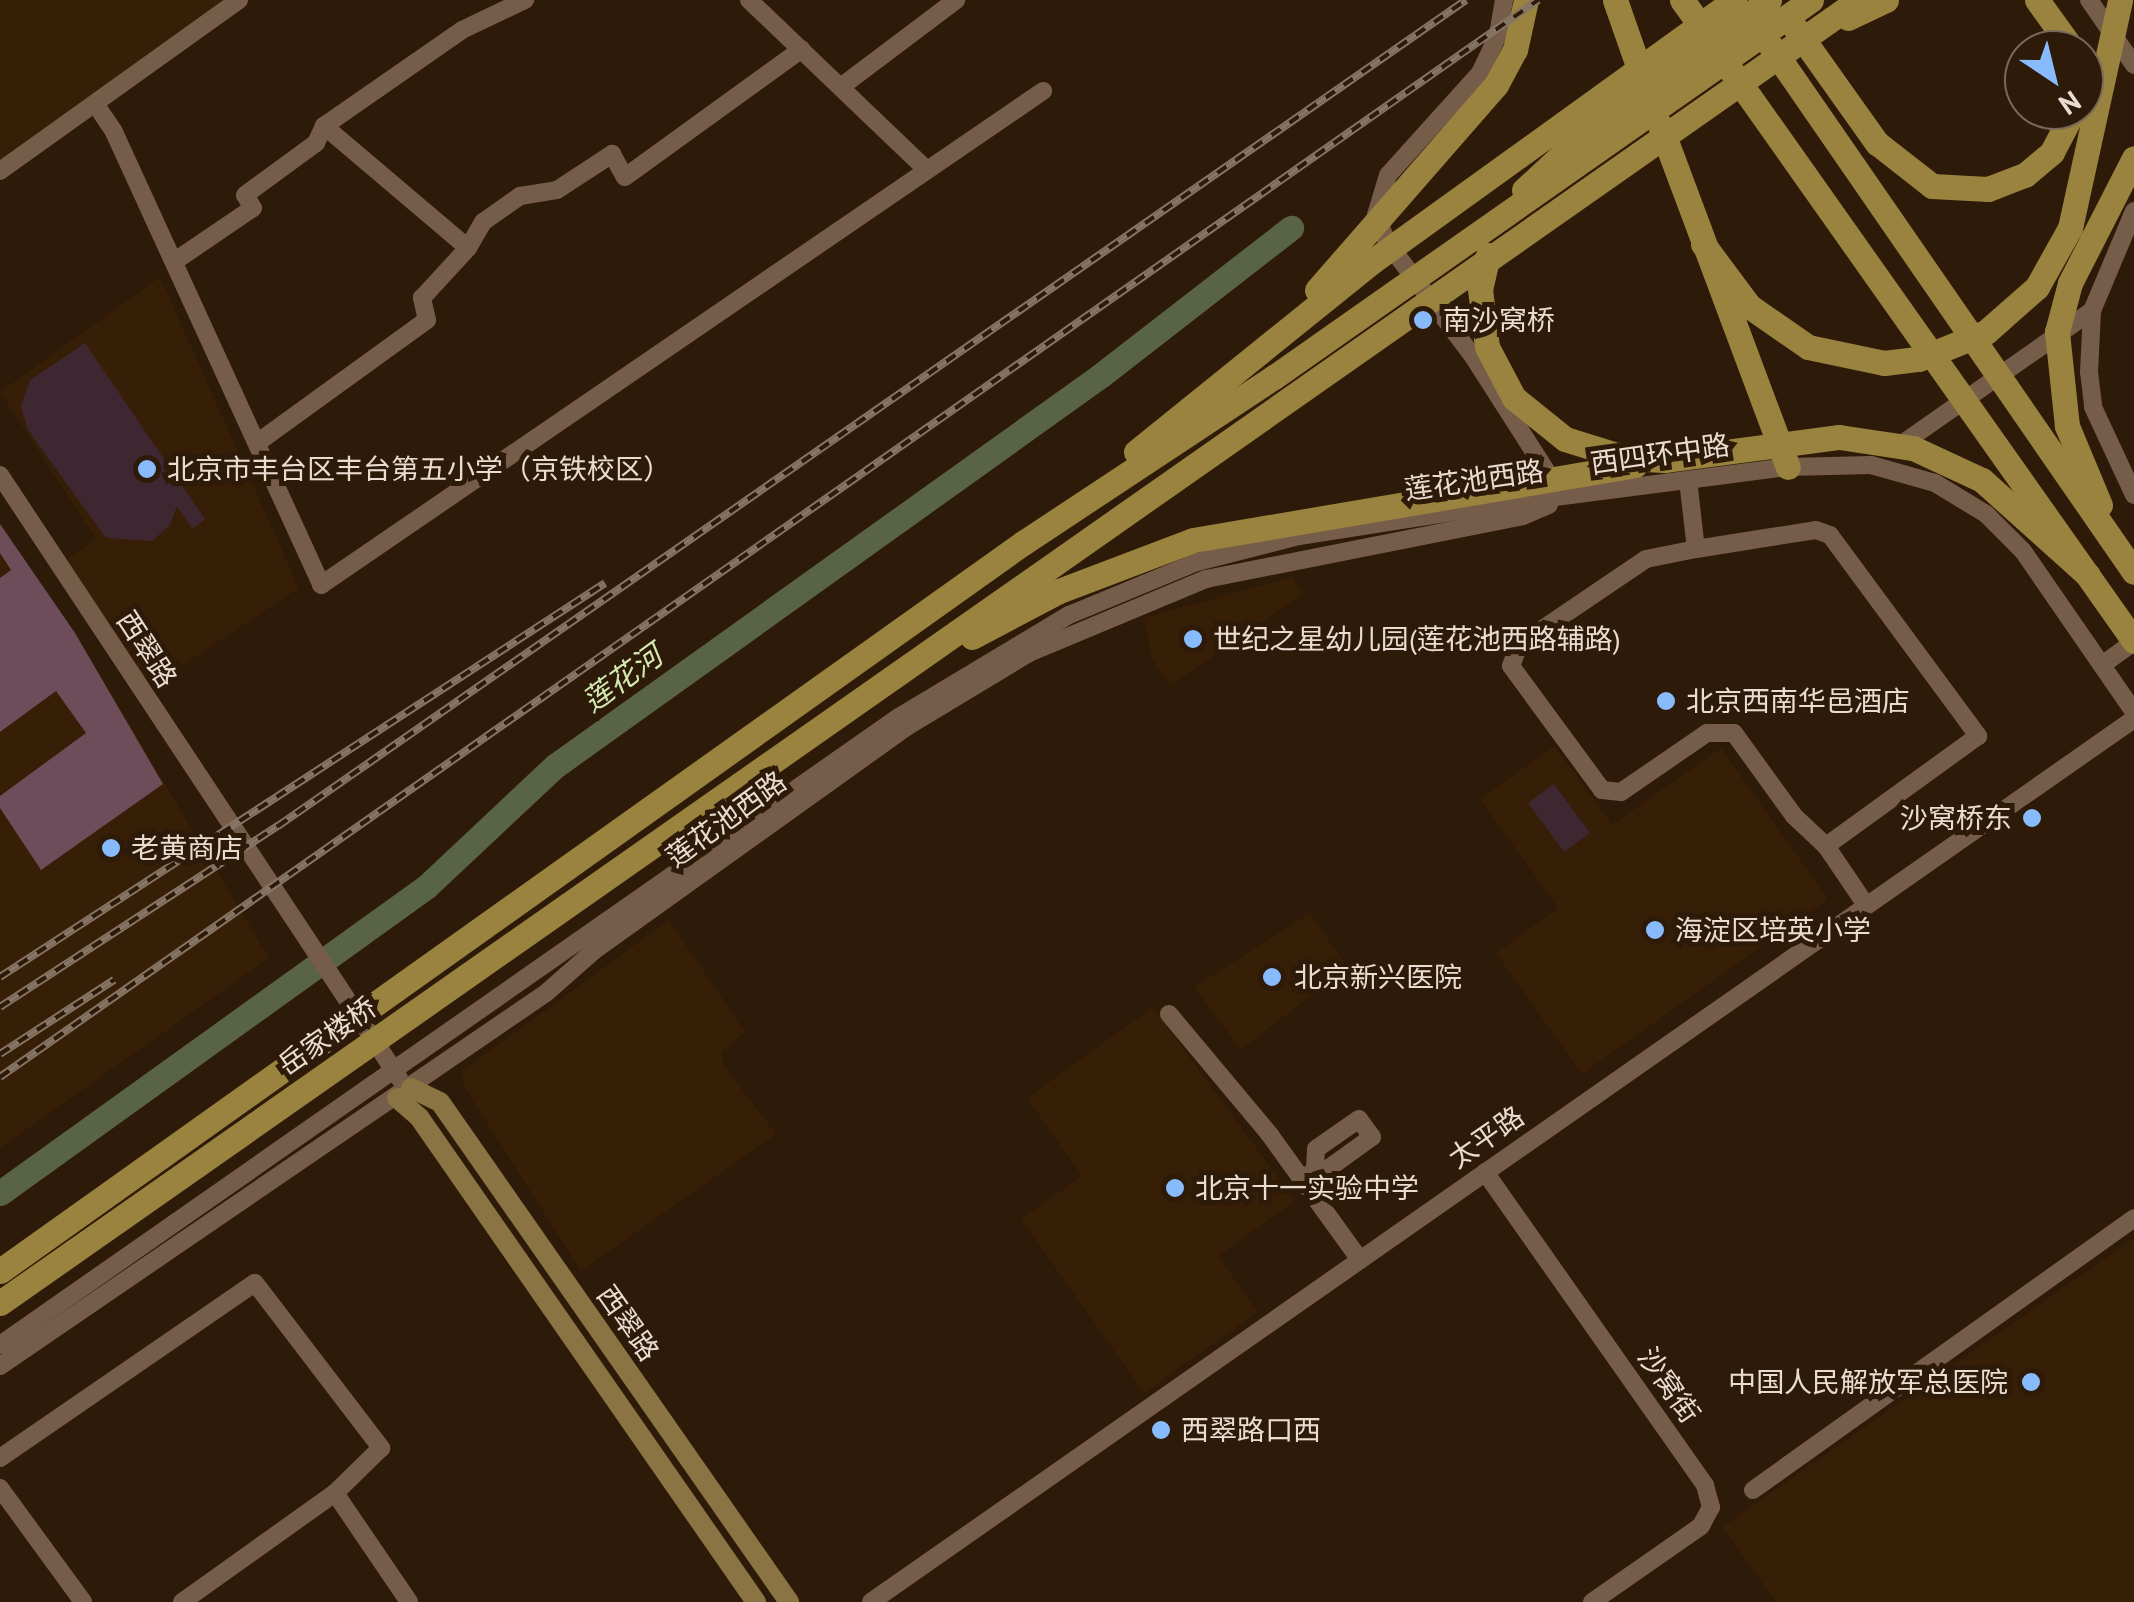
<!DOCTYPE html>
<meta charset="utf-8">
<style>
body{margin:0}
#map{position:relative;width:2134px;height:1602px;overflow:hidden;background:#2e1a08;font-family:"PT Sans","Noto Sans SC",sans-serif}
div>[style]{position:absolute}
.built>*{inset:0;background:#371e06}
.green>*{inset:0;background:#3f2731}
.forest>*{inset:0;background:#6c4d59}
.river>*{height:25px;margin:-12.5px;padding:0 12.5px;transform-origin:12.5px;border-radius:12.5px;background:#596447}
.minor>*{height:18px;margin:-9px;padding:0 9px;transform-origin:9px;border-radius:9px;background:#765d4a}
.major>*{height:20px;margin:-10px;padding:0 10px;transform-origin:10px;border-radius:10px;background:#8b7443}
.highway>*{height:25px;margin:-12.5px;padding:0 12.5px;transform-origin:12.5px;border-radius:12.5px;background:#99833e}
.rail>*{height:8px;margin-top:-4px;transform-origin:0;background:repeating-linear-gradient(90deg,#2e1a08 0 11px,#867465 0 22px);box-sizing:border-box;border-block:2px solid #867465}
.dots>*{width:28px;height:28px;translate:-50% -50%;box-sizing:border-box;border:5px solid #2e1a08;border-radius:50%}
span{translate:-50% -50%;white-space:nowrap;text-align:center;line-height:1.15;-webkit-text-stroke:10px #2e1a08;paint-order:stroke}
.poi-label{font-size:28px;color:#ebdcd1}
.left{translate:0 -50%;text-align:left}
.right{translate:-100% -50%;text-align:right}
.street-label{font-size:28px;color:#ebdcd1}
.water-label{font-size:30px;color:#d3e8b1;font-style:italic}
.north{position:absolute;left:2004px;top:30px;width:100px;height:100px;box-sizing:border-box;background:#2e1a08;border:2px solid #7a6858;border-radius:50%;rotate:145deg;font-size:28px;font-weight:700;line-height:40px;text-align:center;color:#ebdcd1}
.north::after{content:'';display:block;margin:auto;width:35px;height:45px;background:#88bbfc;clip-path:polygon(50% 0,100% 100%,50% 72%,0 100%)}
</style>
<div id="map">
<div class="built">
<i style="clip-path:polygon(0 0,223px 0,0 161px)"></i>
<i style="clip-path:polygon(160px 277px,299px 588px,150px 687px,66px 560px,96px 539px,0 392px)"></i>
<i style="clip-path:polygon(0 524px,75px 633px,269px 958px,0 1148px)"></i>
<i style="clip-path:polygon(1292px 577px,1303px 594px,1170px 686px,1152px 659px,1144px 618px)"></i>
<i style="clip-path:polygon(1555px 746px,1612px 825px,1721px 748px,1828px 899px,1582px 1074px,1496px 953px,1558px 908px,1480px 799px)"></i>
<i style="clip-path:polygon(1310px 913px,1347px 967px,1241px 1050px,1194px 987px)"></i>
<i style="clip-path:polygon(669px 920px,745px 1032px,722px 1052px,724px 1066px,776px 1134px,581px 1271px,463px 1085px,462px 1071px)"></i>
<i style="clip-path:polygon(1153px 1007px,1295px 1201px,1218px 1256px,1258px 1312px,1144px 1393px,1021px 1219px,1082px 1176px,1027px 1098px)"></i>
<i style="clip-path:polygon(2134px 1238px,2134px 1602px,1776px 1602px,1722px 1527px)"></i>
</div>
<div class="green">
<i style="clip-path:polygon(85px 343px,205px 519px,192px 529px,177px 506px,170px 525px,152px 541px,106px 538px,28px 430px,21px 406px,30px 380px)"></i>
<i style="clip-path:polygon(1554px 784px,1590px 833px,1564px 852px,1528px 803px)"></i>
</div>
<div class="forest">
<i style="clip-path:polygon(0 524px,75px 633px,163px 784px,41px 870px,0 808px,0 796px,86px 733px,56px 691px,0 732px,0 578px,11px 570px,0 553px)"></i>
</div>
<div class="river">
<i style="left:0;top:1193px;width:525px;rotate:-35.69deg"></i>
<i style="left:426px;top:887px;width:177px;rotate:-43.2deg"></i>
<i style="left:555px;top:766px;width:670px;rotate:-35.59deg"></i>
<i style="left:1100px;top:376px;width:242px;rotate:-37.8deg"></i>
</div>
<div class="minor">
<i style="left:749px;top:0;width:246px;rotate:43.7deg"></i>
<i style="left:1504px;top:0;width:36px;rotate:100deg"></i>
<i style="left:1498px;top:35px;width:42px;rotate:115.3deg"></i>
<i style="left:1480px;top:73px;width:137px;rotate:132deg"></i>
<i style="left:1388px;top:175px;width:42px;rotate:106.7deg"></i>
<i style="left:1376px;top:215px;width:29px;rotate:68deg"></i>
<i style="left:1387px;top:242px;width:145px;rotate:53.1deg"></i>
<i style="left:1474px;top:358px;width:152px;rotate:57.4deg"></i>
<i style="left:2089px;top:0;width:79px;rotate:55.3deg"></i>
<i style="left:842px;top:86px;width:143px;rotate:-37deg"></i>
<i style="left:96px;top:105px;width:32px;rotate:56deg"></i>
<i style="left:114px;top:132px;width:498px;rotate:65.4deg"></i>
<i style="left:321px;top:585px;width:875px;rotate:-34.38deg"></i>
<i style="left:0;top:171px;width:294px;rotate:-35.6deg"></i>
<i style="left:2134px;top:211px;width:108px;rotate:112.8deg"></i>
<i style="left:2092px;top:311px;width:61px;rotate:92.8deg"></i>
<i style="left:2089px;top:372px;width:35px;rotate:83deg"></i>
<i style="left:2093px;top:407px;width:97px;rotate:65deg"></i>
<i style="left:468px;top:248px;width:30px;rotate:-60deg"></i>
<i style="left:483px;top:222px;width:45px;rotate:-35.1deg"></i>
<i style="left:520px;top:196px;width:37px;rotate:-9deg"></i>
<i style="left:557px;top:190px;width:66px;rotate:-33.2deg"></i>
<i style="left:612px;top:154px;width:26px;rotate:61deg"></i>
<i style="left:625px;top:177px;width:218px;rotate:-35.9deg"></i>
<i style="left:175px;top:261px;width:94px;rotate:-34.2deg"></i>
<i style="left:253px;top:208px;width:15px;rotate:-122deg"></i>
<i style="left:245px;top:195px;width:88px;rotate:-36.2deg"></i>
<i style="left:316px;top:143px;width:19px;rotate:-65deg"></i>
<i style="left:324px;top:126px;width:168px;rotate:-34.8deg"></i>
<i style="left:462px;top:30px;width:70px;rotate:-25.5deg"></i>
<i style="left:257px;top:443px;width:210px;rotate:-35.9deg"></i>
<i style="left:427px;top:320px;width:23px;rotate:-103deg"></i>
<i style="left:422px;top:298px;width:68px;rotate:-47.4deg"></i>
<i style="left:468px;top:248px;width:189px;rotate:-139.7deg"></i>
<i style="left:1896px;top:448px;width:239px;rotate:-35deg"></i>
<i style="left:0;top:475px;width:723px;rotate:56.51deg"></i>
<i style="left:1688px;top:480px;width:69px;rotate:83.4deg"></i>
<i style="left:1696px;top:549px;width:121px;rotate:-9deg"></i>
<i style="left:1816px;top:530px;width:15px;rotate:20deg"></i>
<i style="left:1830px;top:535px;width:250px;rotate:53.6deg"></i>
<i style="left:1978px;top:736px;width:188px;rotate:144.1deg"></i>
<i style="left:1826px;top:846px;width:71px;rotate:55.9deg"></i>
<i style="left:1696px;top:549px;width:51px;rotate:168.7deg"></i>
<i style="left:1646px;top:559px;width:153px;rotate:145.9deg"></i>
<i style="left:1519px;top:645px;width:22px;rotate:111deg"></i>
<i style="left:1511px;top:666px;width:154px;rotate:53.7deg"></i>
<i style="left:1602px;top:790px;width:19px;rotate:6deg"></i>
<i style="left:1621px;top:792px;width:104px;rotate:-34.5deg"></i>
<i style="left:1707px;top:733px;width:27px"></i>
<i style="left:1734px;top:733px;width:102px;rotate:54.1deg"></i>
<i style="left:1794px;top:816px;width:44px;rotate:43.2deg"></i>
<i style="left:2102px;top:665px;width:39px;rotate:-36deg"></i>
<i style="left:1169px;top:1014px;width:158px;rotate:50.1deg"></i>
<i style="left:1270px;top:1135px;width:154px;rotate:54.2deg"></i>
<i style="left:1485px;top:1172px;width:383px;rotate:54.9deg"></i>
<i style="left:1705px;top:1485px;width:23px;rotate:75deg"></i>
<i style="left:1711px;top:1507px;width:21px;rotate:118deg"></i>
<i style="left:1701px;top:1526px;width:133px;rotate:145.1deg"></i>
<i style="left:1301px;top:1177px;width:29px;rotate:-18deg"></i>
<i style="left:1329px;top:1168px;width:53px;rotate:-35.8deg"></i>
<i style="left:1372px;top:1137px;width:22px;rotate:-126deg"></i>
<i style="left:1359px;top:1119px;width:52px;rotate:145.1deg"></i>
<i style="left:1316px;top:1149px;width:18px;rotate:93deg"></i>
<i style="left:0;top:1345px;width:1097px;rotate:-34.94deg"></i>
<i style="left:899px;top:717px;width:198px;rotate:-31deg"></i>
<i style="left:1069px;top:615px;width:139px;rotate:-22.5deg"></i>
<i style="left:1197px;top:562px;width:105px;rotate:-14.3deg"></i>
<i style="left:1299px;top:536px;width:221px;rotate:-8.9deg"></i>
<i style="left:1517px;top:502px;width:273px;rotate:-7.4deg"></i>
<i style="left:1788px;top:467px;width:83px;rotate:-1.4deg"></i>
<i style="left:1871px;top:465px;width:66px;rotate:15.7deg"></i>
<i style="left:1935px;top:483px;width:60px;rotate:31.3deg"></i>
<i style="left:1986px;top:514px;width:52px;rotate:45deg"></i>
<i style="left:2023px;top:551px;width:196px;rotate:55.4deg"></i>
<i style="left:0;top:1366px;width:661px;rotate:-34.34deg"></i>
<i style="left:546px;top:993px;width:65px;rotate:-41.3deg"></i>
<i style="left:595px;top:950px;width:385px;rotate:-35.6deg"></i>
<i style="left:908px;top:726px;width:141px;rotate:-31.1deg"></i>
<i style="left:1029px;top:653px;width:192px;rotate:-22.7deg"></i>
<i style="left:1206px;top:579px;width:323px;rotate:-11.2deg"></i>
<i style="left:1523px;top:516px;width:28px;rotate:-23deg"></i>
<i style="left:0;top:1458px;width:309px;rotate:-34.5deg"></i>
<i style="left:255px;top:1283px;width:208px;rotate:52.6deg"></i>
<i style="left:381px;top:1448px;width:64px;rotate:135.6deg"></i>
<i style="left:335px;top:1493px;width:132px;rotate:55.8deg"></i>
<i style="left:0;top:1488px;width:141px;rotate:53.9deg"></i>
<i style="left:1753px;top:1490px;width:468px;rotate:-35.5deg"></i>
<i style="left:182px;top:1602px;width:188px;rotate:-35.5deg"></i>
<i style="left:871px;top:1602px;width:1541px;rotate:-34.96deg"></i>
</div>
<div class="major">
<i style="left:411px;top:1088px;width:32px;rotate:26deg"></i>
<i style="left:440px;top:1102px;width:610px;rotate:55.08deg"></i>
<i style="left:397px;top:1098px;width:29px;rotate:41deg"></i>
<i style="left:419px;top:1117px;width:591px;rotate:55.21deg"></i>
</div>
<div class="highway">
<i style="left:1615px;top:0;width:88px;rotate:70.7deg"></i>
<i style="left:1682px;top:0;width:44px;rotate:54.2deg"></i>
<i style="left:2037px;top:0;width:62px;rotate:54.2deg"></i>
<i style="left:1848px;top:18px;width:42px;rotate:-25.3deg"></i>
<i style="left:1793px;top:25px;width:145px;rotate:54.6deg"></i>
<i style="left:1877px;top:143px;width:70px;rotate:38deg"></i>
<i style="left:1932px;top:186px;width:56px;rotate:3.1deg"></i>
<i style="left:1988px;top:189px;width:40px;rotate:-21deg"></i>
<i style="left:2025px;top:175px;width:35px;rotate:-40deg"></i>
<i style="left:2052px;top:152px;width:47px;rotate:-62.4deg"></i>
<i style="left:1770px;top:45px;width:640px;rotate:55.37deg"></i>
<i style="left:1730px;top:69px;width:700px;rotate:54.77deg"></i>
<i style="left:1660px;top:125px;width:365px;rotate:69.5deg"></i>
<i style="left:1524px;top:190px;width:96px;rotate:-42.9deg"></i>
<i style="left:1594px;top:125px;width:215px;rotate:-35.5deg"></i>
<i style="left:1703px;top:244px;width:77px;rotate:53.4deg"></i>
<i style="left:1749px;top:306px;width:72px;rotate:34.8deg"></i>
<i style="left:1808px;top:347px;width:78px;rotate:11.9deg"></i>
<i style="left:1884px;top:363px;width:35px;rotate:-7deg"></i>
<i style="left:1919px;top:359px;width:72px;rotate:-21.9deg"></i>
<i style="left:1986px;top:332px;width:68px;rotate:-41.4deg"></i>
<i style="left:2037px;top:287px;width:68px;rotate:-60.8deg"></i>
<i style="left:2070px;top:228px;width:233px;rotate:-77.6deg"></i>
<i style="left:1488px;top:255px;width:35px;rotate:103deg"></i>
<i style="left:1480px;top:289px;width:58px;rotate:83.1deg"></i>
<i style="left:1487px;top:347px;width:58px;rotate:62.1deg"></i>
<i style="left:1514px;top:398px;width:65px;rotate:38.8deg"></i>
<i style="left:1565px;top:439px;width:64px;rotate:17.3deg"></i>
<i style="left:1626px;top:458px;width:38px;rotate:3deg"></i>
<i style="left:1664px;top:460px;width:177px;rotate:-7.5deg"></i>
<i style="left:1839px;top:437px;width:75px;rotate:8.5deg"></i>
<i style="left:1913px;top:448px;width:76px;rotate:24.9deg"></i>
<i style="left:1982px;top:480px;width:142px;rotate:41.9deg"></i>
<i style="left:1317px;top:290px;width:272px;rotate:-48.9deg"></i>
<i style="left:1496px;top:85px;width:40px;rotate:-62deg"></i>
<i style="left:1515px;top:50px;width:51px;rotate:-77.6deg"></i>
<i style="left:1136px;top:452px;width:301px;rotate:-38.9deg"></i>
<i style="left:1370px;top:263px;width:449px;rotate:-35.8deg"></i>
<i style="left:2100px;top:505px;width:86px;rotate:-112.7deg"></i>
<i style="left:2067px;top:426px;width:95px;rotate:-96.1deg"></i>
<i style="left:2057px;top:332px;width:51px;rotate:-75.1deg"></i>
<i style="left:2070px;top:283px;width:140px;rotate:-62.9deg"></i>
<i style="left:972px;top:637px;width:98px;rotate:-27.9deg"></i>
<i style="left:1059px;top:591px;width:143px;rotate:-20.8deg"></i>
<i style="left:1193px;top:540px;width:448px;rotate:-9.6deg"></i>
<i style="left:0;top:1271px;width:1256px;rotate:-35.44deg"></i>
<i style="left:1023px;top:543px;width:301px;rotate:-33.5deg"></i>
<i style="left:1274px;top:377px;width:656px;rotate:-35.07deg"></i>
<i style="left:0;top:1303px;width:2270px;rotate:-35.03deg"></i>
</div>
<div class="rail">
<i style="left:0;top:977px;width:722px;rotate:-33.07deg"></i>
<i style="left:0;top:1007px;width:332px;rotate:-33.1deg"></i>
<i style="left:278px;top:826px;width:1447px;rotate:-34.81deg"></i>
<i style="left:0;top:1054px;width:136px;rotate:-33deg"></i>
<i style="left:0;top:1077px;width:1878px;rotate:-35deg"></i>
</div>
<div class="dots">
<i style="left:1423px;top:320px;background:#88bbfc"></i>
<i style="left:147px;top:469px;background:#88bbfc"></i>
<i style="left:1193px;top:639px;background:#88bbfc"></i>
<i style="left:1666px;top:701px;background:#88bbfc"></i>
<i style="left:2032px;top:818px;background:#88bbfc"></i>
<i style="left:111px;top:848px;background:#88bbfc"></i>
<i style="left:1655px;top:930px;background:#88bbfc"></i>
<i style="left:1272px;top:977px;background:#88bbfc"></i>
<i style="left:1175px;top:1188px;background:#88bbfc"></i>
<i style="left:2031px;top:1382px;background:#88bbfc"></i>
<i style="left:1161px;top:1430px;background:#88bbfc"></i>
</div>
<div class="poi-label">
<span class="left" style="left:1443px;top:320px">南沙窝桥</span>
<span class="left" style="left:167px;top:469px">北京市丰台区丰台第五小学（京铁校区）</span>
<span class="left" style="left:1213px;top:639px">世纪之星幼儿园(莲花池西路辅路)</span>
<span class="left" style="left:1686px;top:701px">北京西南华邑酒店</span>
<span class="right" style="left:2012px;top:818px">沙窝桥东</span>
<span class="left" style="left:131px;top:848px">老黄商店</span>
<span class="left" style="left:1675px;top:930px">海淀区培英小学</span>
<span class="left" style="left:1294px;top:977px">北京新兴医院</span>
<span class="left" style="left:1195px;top:1188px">北京十一实验中学</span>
<span class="right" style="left:2008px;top:1382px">中国人民解放军总医院</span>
<span class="left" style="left:1181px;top:1430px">西翠路口西</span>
</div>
<div class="street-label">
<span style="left:1660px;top:454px;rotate:-8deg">西四环中路</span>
<span style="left:1474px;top:480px;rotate:-8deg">莲花池西路</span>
<span style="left:147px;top:649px;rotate:57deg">西翠路</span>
<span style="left:726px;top:819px;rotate:-36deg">莲花池西路</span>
<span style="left:327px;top:1036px;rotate:-35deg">岳家楼桥</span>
<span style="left:1486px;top:1137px;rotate:-35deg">太平路</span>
<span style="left:628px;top:1323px;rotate:55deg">西翠路</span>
<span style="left:1669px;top:1385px;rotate:55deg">沙窝街</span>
</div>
<div class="water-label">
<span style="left:622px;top:678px;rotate:-36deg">莲花河</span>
</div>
<div class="north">N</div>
</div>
